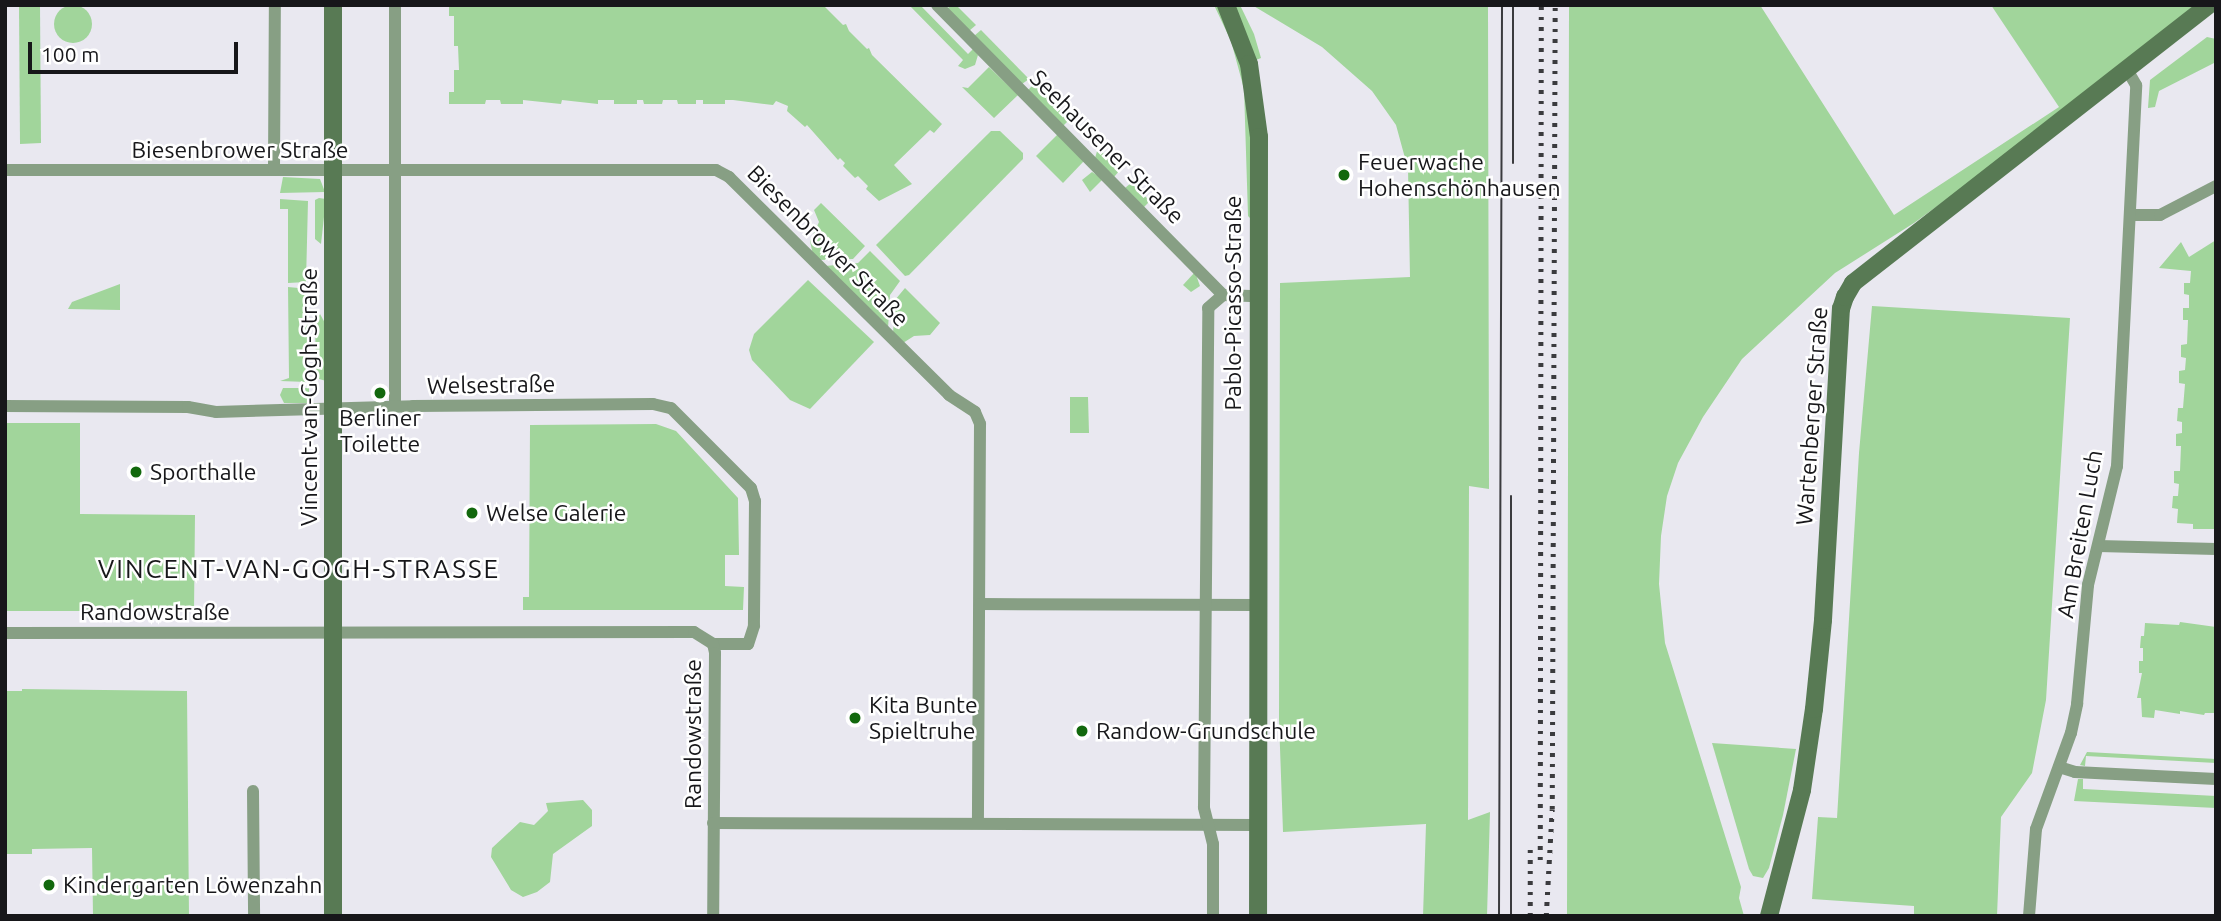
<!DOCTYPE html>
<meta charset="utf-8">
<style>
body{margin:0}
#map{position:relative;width:2221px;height:921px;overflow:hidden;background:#e9e8f0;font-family:Ubuntu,sans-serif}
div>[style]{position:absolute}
.green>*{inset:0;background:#a1d59b}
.round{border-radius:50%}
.street>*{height:12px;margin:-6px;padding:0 6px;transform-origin:6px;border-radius:6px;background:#879f84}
.secondary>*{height:18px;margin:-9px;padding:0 9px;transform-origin:9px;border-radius:9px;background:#587a54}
.tram>*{height:2px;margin:-1px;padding:0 1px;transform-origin:1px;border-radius:1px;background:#3b3b3e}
.rail>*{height:4.5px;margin-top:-2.25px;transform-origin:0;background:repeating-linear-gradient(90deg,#3b3b3e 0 3.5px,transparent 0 10.5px)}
.dots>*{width:19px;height:19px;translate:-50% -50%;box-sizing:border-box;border:4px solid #fff;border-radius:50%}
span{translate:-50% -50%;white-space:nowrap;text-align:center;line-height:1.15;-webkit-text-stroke:5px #fff;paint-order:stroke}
.street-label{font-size:23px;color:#17171a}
.poi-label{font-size:23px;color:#17171a}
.left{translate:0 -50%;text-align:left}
.quarter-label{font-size:26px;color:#17171a;letter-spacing:2px}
.frame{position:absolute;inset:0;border:7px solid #17171a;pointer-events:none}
.scale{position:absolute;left:28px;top:42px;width:210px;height:32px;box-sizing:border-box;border:4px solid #17171a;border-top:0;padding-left:9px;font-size:21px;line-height:24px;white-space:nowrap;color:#17171a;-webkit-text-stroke:5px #fff;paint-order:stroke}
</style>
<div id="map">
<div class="green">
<i class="round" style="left:54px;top:5px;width:38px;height:38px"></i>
<i style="clip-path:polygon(19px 5px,40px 5px,41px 143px,20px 144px)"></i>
<i style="clip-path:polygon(449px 5px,823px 5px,843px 25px,846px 24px,849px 31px,867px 49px,869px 48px,872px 55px,942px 124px,934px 133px,930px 130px,894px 165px,912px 184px,879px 201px,866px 189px,868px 186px,858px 176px,855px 178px,843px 166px,845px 163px,840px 158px,838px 160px,807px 125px,805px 127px,787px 111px,788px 106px,776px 101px,773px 105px,733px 100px,725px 100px,725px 104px,703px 104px,703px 100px,696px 100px,696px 104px,678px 104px,677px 100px,663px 100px,662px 104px,644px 104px,643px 100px,637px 100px,637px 104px,614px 104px,614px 100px,598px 100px,598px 104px,562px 100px,561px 104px,523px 100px,523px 104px,501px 104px,500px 100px,486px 100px,485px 104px,449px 104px,449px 92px,454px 92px,454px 70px,459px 70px,458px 46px,454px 46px,454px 16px,449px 16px)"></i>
<i style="clip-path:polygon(909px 5px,920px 5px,968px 54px,973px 49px,978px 55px,975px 65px,965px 69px,958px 66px,963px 60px)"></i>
<i style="clip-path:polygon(951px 5px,956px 5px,976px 25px,969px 31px,947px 9px)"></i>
<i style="clip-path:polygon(1214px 5px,1217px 5px,1239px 56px,1251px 129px,1250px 218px,1248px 216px,1244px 89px,1231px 41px)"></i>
<i style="clip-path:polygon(1234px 5px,1240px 5px,1254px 34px,1261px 58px,1256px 60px)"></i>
<i style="clip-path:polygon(1252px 5px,1488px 5px,1489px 489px,1469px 486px,1468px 820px,1490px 812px,1487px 916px,1423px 916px,1426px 824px,1283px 832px,1279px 720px,1280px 283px,1410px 277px,1408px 169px,1396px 125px,1372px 91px,1322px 47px)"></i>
<i style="clip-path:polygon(1569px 5px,1760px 5px,1894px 215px,2059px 107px,1991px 5px,2198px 5px,2046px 127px,1914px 223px,1835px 273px,1742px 359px,1703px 417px,1678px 463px,1667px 496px,1661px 536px,1659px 584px,1665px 643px,1741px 887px,1739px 898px,1744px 916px,1567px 916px)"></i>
<i style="clip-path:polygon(981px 30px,1029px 79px,1022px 84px,974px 36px)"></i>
<i style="clip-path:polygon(2207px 37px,2216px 39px,2216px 62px,2159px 91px,2155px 107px,2148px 108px,2150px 80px)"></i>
<i style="clip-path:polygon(989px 67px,1018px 95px,994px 118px,962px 87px,968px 88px)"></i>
<i style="clip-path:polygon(1034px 84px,1069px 120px,1063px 126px,1028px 90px)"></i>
<i style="clip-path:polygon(991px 131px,1000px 131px,1023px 153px,1023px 159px,909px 275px,905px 276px,876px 245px)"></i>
<i style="clip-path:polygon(1058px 134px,1084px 161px,1063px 183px,1036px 156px)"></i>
<i style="clip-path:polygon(1098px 148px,1120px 170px,1114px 177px,1095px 158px)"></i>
<i style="clip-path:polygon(1092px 172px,1103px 179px,1090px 192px,1082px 180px)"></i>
<i style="clip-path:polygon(283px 177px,320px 179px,325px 192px,280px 193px)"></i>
<i style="clip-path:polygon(1131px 183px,1150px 201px,1144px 207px,1125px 188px)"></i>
<i style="clip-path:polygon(319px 198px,326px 199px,321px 244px,315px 239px,315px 200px)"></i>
<i style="clip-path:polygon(280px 199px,308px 201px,306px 282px,288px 283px,288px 209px,280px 209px)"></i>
<i style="clip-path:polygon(821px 203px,865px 246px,853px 259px,819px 260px,813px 255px,810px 241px,819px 222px,814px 210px)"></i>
<i style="clip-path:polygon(2216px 240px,2216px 529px,2193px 529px,2193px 524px,2177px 523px,2178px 509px,2172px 508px,2173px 496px,2178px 496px,2179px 484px,2174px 483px,2174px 471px,2180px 471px,2181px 446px,2176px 446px,2176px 434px,2182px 433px,2182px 422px,2177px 421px,2178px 408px,2183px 408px,2185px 384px,2179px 383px,2179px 371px,2185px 370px,2186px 358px,2181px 357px,2181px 345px,2187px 344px,2188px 320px,2183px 320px,2183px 308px,2189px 308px,2189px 295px,2184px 294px,2184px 283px,2190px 283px,2191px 271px,2159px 268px,2181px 242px,2189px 257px)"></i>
<i style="clip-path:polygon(870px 251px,900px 281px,890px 295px,888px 329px,825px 266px,858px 263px)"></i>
<i style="clip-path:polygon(1195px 272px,1200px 286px,1191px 292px,1183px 285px)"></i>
<i style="clip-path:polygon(808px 280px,874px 342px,810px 409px,790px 400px,752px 360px,749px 350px,754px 334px)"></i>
<i style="clip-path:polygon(120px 284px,120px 310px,68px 309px,72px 302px)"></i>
<i style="clip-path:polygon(288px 287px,309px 289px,307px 382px,280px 381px,289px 378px)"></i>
<i style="clip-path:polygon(905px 288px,940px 323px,930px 335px,914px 336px,903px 343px,893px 334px,895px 300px)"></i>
<i style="clip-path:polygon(1872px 306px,2070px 318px,2046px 700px,2032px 773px,2001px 817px,1997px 916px,1914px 916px,1914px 906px,1812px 899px,1818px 817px,1837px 818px,1859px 453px)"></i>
<i style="clip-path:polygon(320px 314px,325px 323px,326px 381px,316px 378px,315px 319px)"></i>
<i style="clip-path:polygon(283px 388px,309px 388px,309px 403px,284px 403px,280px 395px)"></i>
<i style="clip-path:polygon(1070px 397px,1088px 397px,1089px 433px,1070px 433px)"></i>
<i style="clip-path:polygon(5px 423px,80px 423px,80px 514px,195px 515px,194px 611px,5px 611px)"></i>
<i style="clip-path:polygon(530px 425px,656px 424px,676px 431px,738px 498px,739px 555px,725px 555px,725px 586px,744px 587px,743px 610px,523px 610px,523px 597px,529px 597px)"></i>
<i style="clip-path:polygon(2180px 622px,2216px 627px,2216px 713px,2205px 713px,2204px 715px,2180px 711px,2180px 714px,2155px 710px,2154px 718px,2142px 717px,2141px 698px,2137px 698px,2142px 673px,2139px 673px,2139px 661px,2143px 661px,2143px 648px,2140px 648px,2141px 636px,2144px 636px,2145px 623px,2179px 625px)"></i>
<i style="clip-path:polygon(22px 689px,187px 691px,189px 916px,93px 916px,92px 848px,32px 849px,32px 854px,5px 854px,5px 691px,22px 691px)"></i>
<i style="clip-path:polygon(1712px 743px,1796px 749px,1783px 815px,1769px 868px,1763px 878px,1753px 876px,1749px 869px)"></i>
<i style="clip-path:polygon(2087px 752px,2216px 759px,2216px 763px,2086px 756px,2085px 766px,2080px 765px)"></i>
<i style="clip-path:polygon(2078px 779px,2083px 779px,2083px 789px,2216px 796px,2216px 808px,2074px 801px)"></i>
<i style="clip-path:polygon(583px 800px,592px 810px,592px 826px,553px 854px,550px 882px,537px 892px,523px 897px,511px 890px,491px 857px,492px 848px,520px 822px,534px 825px,548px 811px,546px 803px)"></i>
</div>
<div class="street">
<i style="left:395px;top:5px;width:402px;rotate:90deg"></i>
<i style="left:937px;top:5px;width:407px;rotate:45.4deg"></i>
<i style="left:1223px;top:295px;width:34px;rotate:2deg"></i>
<i style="left:5px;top:170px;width:711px"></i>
<i style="left:716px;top:170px;width:15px;rotate:28deg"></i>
<i style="left:729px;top:177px;width:310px;rotate:44.7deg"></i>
<i style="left:949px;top:395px;width:31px;rotate:33deg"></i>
<i style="left:975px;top:412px;width:13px;rotate:67deg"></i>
<i style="left:980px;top:424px;width:398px;rotate:90.3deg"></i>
<i style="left:274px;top:170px;width:165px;rotate:-89.7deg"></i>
<i style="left:2130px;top:215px;width:30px"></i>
<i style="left:2160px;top:215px;width:63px;rotate:-27.4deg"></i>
<i style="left:5px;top:406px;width:183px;rotate:0.3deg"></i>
<i style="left:188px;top:407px;width:28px;rotate:10deg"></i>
<i style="left:216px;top:412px;width:197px;rotate:-1.7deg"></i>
<i style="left:413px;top:406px;width:240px;rotate:-0.5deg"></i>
<i style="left:653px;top:404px;width:18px;rotate:13deg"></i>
<i style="left:671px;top:408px;width:113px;rotate:45deg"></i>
<i style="left:751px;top:488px;width:14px;rotate:73deg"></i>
<i style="left:755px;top:501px;width:125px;rotate:90.5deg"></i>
<i style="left:754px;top:626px;width:19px;rotate:108deg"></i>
<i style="left:748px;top:644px;width:35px;rotate:180deg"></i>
<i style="left:2099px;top:546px;width:117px;rotate:1.5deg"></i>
<i style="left:980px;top:604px;width:277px;rotate:0.2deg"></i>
<i style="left:5px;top:633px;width:689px;rotate:-0.08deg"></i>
<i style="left:694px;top:632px;width:22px;rotate:32deg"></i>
<i style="left:713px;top:644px;width:9px;rotate:77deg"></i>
<i style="left:715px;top:653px;width:263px;rotate:90.4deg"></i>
<i style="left:2059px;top:767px;width:17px;rotate:17deg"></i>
<i style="left:2075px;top:772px;width:141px;rotate:2.8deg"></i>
<i style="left:253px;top:791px;width:125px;rotate:89.5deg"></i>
<i style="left:713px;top:823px;width:544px;rotate:0.21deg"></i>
<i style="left:1213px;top:916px;width:72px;rotate:-90deg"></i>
<i style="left:1213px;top:844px;width:38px;rotate:-104deg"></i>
<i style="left:1204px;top:807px;width:499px;rotate:-89.5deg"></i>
<i style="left:1208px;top:308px;width:20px;rotate:-41deg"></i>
<i style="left:2029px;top:916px;width:87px;rotate:-85.4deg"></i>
<i style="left:2036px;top:829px;width:102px;rotate:-70deg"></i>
<i style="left:2071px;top:733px;width:30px;rotate:-78deg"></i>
<i style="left:2077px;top:704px;width:120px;rotate:-84.7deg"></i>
<i style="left:2088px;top:585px;width:122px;rotate:-76.3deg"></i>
<i style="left:2117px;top:466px;width:381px;rotate:-87.1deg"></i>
<i style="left:2136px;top:85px;width:16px;rotate:-120deg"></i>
</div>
<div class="secondary">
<i style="left:333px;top:5px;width:911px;rotate:90deg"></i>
<i style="left:1226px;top:5px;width:63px;rotate:68.7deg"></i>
<i style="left:1249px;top:64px;width:74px;rotate:82.2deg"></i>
<i style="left:1259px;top:137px;width:779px;rotate:90.07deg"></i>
<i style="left:1769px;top:916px;width:130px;rotate:-75.3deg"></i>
<i style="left:1802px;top:790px;width:82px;rotate:-81.6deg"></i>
<i style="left:1814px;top:709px;width:89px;rotate:-84.2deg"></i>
<i style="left:1823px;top:620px;width:312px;rotate:-86.7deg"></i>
<i style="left:1841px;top:309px;width:13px;rotate:-72deg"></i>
<i style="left:1845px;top:297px;width:16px;rotate:-60deg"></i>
<i style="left:1853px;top:283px;width:452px;rotate:-38deg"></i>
</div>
<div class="tram">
<i style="left:1513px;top:163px;width:158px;rotate:-90deg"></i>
<i style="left:1499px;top:916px;width:911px;rotate:-89.81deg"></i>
<i style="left:1511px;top:916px;width:420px;rotate:-90deg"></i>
</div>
<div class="rail">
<i style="left:1540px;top:860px;width:855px;rotate:-89.93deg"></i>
<i style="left:1530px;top:916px;width:71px;rotate:-90deg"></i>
<i style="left:1546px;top:916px;width:107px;rotate:-86.8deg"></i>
<i style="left:1552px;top:809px;width:804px;rotate:-89.79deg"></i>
</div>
<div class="dots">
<i style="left:1344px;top:175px;background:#12680d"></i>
<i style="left:380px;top:393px;background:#12680d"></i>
<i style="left:136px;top:472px;background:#12680d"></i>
<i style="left:472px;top:513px;background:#12680d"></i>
<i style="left:855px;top:718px;background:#12680d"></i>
<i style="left:1082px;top:731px;background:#12680d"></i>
<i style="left:49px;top:885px;background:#12680d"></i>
</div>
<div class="street-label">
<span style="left:1107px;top:147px;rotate:45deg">Seehausener Straße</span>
<span style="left:240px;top:150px">Biesenbrower Straße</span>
<span style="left:828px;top:246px;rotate:45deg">Biesenbrower Straße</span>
<span style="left:1233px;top:303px;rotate:-90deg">Pablo-Picasso-Straße</span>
<span style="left:491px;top:385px;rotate:-1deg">Welsestraße</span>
<span style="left:309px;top:397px;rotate:-90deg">Vincent-van-Gogh-Straße</span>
<span style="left:1812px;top:416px;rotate:-86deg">Wartenberger Straße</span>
<span style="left:2080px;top:534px;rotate:-80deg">Am Breiten Luch</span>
<span style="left:155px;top:612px">Randowstraße</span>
<span style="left:693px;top:734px;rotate:-90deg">Randowstraße</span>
</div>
<div class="poi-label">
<span class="left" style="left:1358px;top:175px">Feuerwache<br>Hohenschönhausen</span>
<span style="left:380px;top:431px">Berliner<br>Toilette</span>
<span class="left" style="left:150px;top:472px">Sporthalle</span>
<span class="left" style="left:486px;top:513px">Welse Galerie</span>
<span class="left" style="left:869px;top:718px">Kita Bunte<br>Spieltruhe</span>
<span class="left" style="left:1096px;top:731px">Randow-Grundschule</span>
<span class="left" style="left:63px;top:885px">Kindergarten Löwenzahn</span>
</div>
<div class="quarter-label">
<span style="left:299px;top:569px">VINCENT-VAN-GOGH-STRASSE</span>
</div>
<div class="frame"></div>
<div class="scale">100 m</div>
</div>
